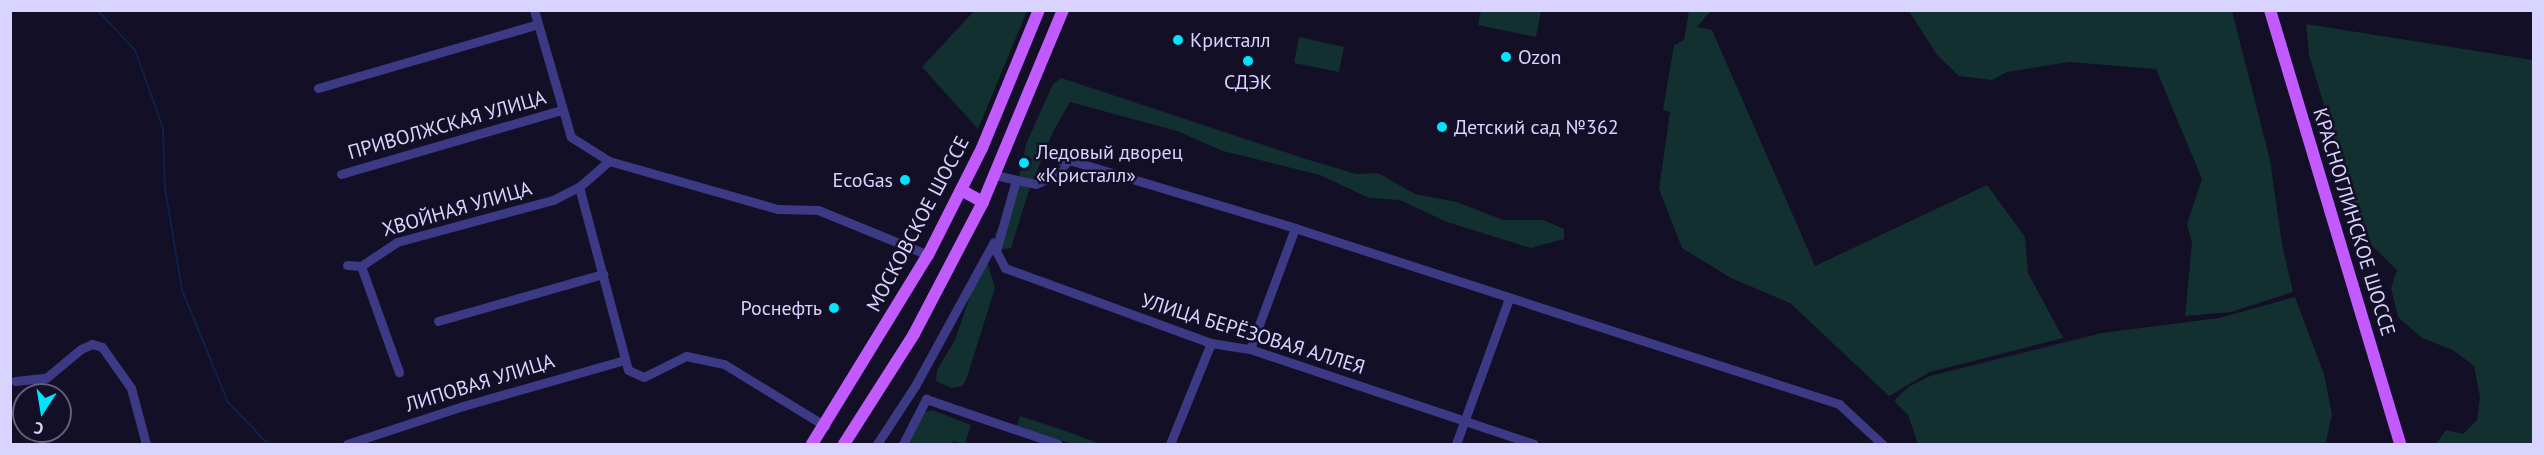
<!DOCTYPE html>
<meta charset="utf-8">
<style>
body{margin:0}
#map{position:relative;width:2544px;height:455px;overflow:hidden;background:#130f26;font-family:"PT Sans",sans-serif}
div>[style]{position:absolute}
.green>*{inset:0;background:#12302f}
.stream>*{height:2px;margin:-1px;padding:0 1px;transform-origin:1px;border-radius:1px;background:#0c2248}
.minor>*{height:9px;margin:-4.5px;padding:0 4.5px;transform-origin:4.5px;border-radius:4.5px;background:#3d3a85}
.major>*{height:12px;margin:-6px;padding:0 6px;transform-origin:6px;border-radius:6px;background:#c25bff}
.dots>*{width:16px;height:16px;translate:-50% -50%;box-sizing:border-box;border:3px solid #130f26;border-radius:50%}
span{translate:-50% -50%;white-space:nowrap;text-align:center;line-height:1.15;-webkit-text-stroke:5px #130f26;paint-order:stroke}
.poi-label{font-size:20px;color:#d9d4ff}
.left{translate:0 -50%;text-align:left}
.right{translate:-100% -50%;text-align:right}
.street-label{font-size:20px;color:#d9d4ff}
.frame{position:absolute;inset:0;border:12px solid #d9d4ff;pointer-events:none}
.north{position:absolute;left:12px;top:383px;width:60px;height:60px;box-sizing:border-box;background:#130f26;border:2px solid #625e7d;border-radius:50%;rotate:192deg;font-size:16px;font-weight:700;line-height:24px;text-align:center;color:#d9d4ff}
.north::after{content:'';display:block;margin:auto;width:21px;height:27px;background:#00e5ff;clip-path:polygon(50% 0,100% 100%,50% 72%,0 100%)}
</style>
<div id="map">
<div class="green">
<i style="clip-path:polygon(974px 11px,1027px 11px,978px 129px,922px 67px)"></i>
<i style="clip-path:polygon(1481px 11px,1541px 11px,1536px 37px,1478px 25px)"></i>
<i style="clip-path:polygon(1689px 11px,1711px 11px,1697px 27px,1712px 30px,1815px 266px,1987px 185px,2025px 237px,2028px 273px,2063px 338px,1930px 372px,1889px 396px,1790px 303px,1731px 278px,1682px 248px,1659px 189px,1670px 112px,1663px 110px,1674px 45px,1684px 40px)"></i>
<i style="clip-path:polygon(1909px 11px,2232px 11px,2270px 160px,2282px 244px,2293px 292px,2231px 312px,2185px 316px,2192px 243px,2187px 224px,2202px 179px,2156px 69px,2069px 62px,2007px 72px,1992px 80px,1959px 76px,1937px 55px)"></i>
<i style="clip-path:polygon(2306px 24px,2533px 60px,2533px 444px,2436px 444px,2446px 430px,2463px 434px,2477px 420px,2480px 397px,2474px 366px,2453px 350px,2422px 338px,2398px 317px,2391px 288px,2397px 270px,2368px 242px,2354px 205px,2309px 55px)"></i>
<i style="clip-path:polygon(1299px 37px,1344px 47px,1339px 72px,1294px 63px)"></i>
<i style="clip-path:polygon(1061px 78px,1306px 159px,1356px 174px,1378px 173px,1415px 194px,1457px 202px,1503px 220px,1543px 220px,1564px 229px,1564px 239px,1531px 248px,1447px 222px,1400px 200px,1369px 198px,1320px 175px,1223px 151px,1177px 131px,1070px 102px,1053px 132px,1029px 190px,1011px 248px,998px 250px,995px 235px,1017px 186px,1026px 144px,1053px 84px)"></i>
<i style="clip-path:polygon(988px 264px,995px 288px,967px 377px,963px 386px,951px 388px,936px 381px,937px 370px,955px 340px,980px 267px)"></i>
<i style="clip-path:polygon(2295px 297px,2324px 374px,2332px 414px,2326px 442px,2319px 444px,1918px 444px,1908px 415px,1894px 401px,1908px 387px,1930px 376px,2102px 333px,2219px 318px)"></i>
<i style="clip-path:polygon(932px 410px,971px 425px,965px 444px,953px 441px,952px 444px,906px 444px,923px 412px)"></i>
<i style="clip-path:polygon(1020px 416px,1063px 430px,1100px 444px,1072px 444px,1031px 431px,1017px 426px)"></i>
</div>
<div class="stream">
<i style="left:97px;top:10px;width:55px;rotate:46.5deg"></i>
<i style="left:135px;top:50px;width:83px;rotate:70.3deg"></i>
<i style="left:163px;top:128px;width:60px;rotate:88.1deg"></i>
<i style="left:165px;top:188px;width:103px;rotate:80.5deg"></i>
<i style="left:182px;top:290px;width:121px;rotate:67.7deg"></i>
<i style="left:228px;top:402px;width:58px;rotate:46.4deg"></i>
</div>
<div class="minor">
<i style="left:534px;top:10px;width:132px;rotate:73.8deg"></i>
<i style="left:571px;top:137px;width:45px;rotate:32.3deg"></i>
<i style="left:609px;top:161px;width:40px;rotate:139deg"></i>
<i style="left:579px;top:187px;width:189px;rotate:75deg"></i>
<i style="left:628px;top:370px;width:17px;rotate:24deg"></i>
<i style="left:644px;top:377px;width:47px;rotate:-26.6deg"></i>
<i style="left:686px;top:356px;width:39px;rotate:12deg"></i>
<i style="left:724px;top:364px;width:119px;rotate:31.5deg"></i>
<i style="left:318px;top:88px;width:229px;rotate:-16.2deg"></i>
<i style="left:609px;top:161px;width:176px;rotate:15.9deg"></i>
<i style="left:778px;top:209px;width:40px;rotate:1.4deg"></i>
<i style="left:818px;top:210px;width:119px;rotate:22.2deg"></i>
<i style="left:341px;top:174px;width:230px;rotate:-16.2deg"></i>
<i style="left:995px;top:175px;width:22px;rotate:13deg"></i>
<i style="left:1016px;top:180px;width:74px;rotate:105.7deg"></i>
<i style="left:996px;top:251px;width:19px;rotate:62deg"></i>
<i style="left:1005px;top:268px;width:219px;rotate:20deg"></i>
<i style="left:1211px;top:343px;width:39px;rotate:9deg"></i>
<i style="left:1250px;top:349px;width:299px;rotate:18.5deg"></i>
<i style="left:1016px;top:180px;width:20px;rotate:11deg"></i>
<i style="left:1036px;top:184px;width:17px;rotate:-24deg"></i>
<i style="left:1052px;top:177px;width:24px;rotate:-45deg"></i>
<i style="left:1069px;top:160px;width:236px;rotate:16.7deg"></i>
<i style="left:1295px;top:228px;width:572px;rotate:17.93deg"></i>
<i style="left:1839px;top:404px;width:59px;rotate:42.9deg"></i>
<i style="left:347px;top:265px;width:14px;rotate:4deg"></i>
<i style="left:361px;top:266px;width:43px;rotate:-33.7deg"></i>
<i style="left:397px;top:242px;width:162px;rotate:-15.1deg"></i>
<i style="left:553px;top:200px;width:29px;rotate:-27deg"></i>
<i style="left:361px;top:266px;width:113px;rotate:70.3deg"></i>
<i style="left:438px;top:321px;width:172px;rotate:-15.9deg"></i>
<i style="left:1250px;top:349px;width:129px;rotate:-69.6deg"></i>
<i style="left:15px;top:381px;width:31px;rotate:-6deg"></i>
<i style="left:46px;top:378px;width:45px;rotate:-39.6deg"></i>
<i style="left:81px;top:349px;width:12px;rotate:-24deg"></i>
<i style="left:92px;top:344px;width:10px;rotate:17deg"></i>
<i style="left:102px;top:347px;width:50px;rotate:54.7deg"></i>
<i style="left:131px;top:388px;width:58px;rotate:75deg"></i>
<i style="left:926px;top:399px;width:139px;rotate:18.8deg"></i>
<i style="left:347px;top:444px;width:122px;rotate:-18.1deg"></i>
<i style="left:463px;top:406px;width:168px;rotate:-15.9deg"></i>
<i style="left:877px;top:444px;width:69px;rotate:-56.8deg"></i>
<i style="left:915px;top:386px;width:164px;rotate:-61.3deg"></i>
<i style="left:903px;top:444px;width:51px;rotate:-62.9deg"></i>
<i style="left:1170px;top:444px;width:109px;rotate:-67.9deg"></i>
<i style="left:1456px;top:444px;width:155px;rotate:-70deg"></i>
</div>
<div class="major">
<i style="left:2270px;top:10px;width:453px;rotate:73.3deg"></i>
<i style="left:961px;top:190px;width:25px;rotate:29deg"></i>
<i style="left:812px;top:444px;width:222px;rotate:-58.5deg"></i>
<i style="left:928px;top:255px;width:120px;rotate:-63.2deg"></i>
<i style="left:982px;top:148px;width:149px;rotate:-67.6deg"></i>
<i style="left:844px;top:444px;width:130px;rotate:-57.5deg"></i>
<i style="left:914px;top:334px;width:149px;rotate:-62.4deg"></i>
<i style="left:983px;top:202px;width:208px;rotate:-67.4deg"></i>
</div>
<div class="dots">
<i style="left:1178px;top:40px;background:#00e5ff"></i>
<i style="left:1506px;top:57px;background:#00e5ff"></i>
<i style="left:1248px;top:61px;background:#00e5ff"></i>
<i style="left:1442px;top:127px;background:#00e5ff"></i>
<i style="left:1024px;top:163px;background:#00e5ff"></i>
<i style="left:905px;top:180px;background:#00e5ff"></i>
<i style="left:834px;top:308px;background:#00e5ff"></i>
</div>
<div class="poi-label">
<span class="left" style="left:1190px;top:40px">Кристалл</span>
<span class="left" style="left:1518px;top:57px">Ozon</span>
<span style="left:1248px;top:82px">СДЭК</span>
<span class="left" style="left:1454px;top:127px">Детский сад №362</span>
<span class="left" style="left:1036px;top:164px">Ледовый дворец<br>«Кристалл»</span>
<span class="right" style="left:893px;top:180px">EcoGas</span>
<span class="right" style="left:822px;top:308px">Роснефть</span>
</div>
<div class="street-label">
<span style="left:447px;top:125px;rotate:-16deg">ПРИВОЛЖСКАЯ УЛИЦА</span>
<span style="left:457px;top:209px;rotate:-16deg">ХВОЙНАЯ УЛИЦА</span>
<span style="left:2354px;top:222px;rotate:73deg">КРАСНОГЛИНСКОЕ ШОССЕ</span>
<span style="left:918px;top:224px;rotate:-62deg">МОСКОВСКОЕ ШОССЕ</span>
<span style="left:1253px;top:334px;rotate:17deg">УЛИЦА БЕРЁЗОВАЯ АЛЛЕЯ</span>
<span style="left:480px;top:383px;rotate:-17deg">ЛИПОВАЯ УЛИЦА</span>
</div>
<div class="frame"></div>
<div class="north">С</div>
</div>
